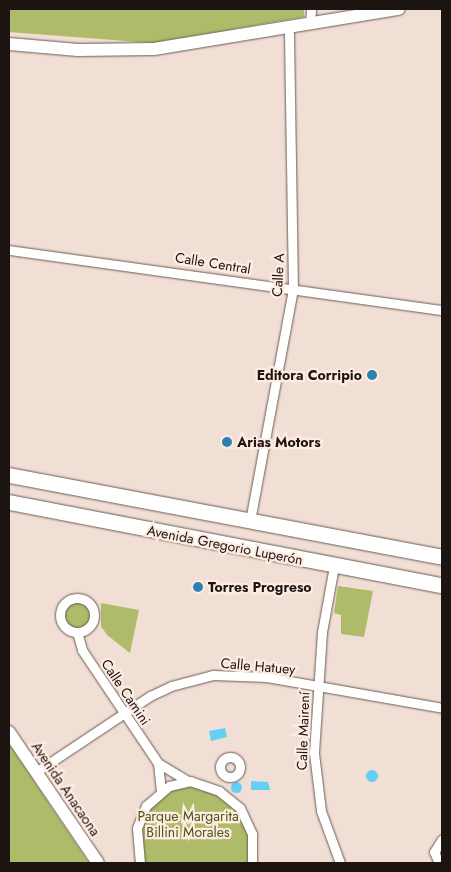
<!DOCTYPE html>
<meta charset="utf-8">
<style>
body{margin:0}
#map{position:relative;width:451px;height:872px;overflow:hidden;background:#f1dfd5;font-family:Jost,sans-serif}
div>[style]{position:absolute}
.green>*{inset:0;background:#aebc69}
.round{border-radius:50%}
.water>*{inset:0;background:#63d0f3}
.roads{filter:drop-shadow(0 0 1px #6a5b53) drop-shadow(0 0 1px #6a5b53)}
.street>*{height:9px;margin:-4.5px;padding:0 4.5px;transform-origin:4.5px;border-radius:4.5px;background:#fff}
.street>.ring{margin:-4.5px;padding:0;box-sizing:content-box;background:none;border:9px solid #fff;border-radius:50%}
.secondary>*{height:12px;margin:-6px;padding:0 6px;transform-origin:6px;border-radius:6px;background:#fff}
.primary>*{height:15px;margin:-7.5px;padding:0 7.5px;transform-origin:7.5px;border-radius:7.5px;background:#fff}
.dots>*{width:14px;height:14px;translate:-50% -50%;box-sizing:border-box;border:2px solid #feece3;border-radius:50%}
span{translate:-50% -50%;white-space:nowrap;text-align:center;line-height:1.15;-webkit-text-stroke:4.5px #feece3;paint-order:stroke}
.street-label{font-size:14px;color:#1b1411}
.poi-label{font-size:14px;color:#1b1411;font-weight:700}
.right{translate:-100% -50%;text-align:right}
.left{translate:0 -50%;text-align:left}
.park-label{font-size:14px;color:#4d5516}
.frame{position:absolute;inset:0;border:10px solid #1b1411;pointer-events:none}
</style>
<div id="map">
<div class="green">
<i style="clip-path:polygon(9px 9px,304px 9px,304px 17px,152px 43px,9px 32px)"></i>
<i style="clip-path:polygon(338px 586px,373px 591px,364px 637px,341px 634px,341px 615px,334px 613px)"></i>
<i class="round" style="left:63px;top:601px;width:28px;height:28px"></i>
<i style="clip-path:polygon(101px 603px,139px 610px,130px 653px,107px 635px,101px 626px)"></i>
<i style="clip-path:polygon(9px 744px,89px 863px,9px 863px)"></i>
<i style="clip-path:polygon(191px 784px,210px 790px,234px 805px,248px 831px,248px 863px,142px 863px,139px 831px,150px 806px,171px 788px)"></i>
</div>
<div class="water">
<i style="clip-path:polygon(225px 728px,227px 737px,211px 741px,209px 731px)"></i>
<i class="round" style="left:366px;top:770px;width:12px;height:12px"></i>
<i style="clip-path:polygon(251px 781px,268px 782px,270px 790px,251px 790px)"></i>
<i class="round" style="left:230.5px;top:781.5px;width:11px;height:11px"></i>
</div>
<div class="roads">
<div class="street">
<i style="left:310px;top:24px;width:15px;rotate:-86deg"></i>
<i style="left:9px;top:250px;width:437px;rotate:7.9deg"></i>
<i style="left:250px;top:521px;width:235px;rotate:-79.5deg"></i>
<i style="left:293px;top:290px;width:262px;rotate:-90.9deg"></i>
<i style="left:334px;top:566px;width:67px;rotate:100.3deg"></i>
<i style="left:322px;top:632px;width:121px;rotate:93.8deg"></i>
<i style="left:314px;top:753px;width:58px;rotate:83.1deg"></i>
<i style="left:321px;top:811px;width:55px;rotate:69.9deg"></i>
<i class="ring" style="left:60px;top:598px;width:25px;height:25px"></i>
<i style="left:77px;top:632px;width:19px;rotate:74deg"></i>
<i style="left:82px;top:650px;width:136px;rotate:56.1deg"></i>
<i style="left:158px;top:763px;width:35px;rotate:31deg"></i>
<i class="ring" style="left:220px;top:757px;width:11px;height:11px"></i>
<i style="left:158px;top:763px;width:29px;rotate:84deg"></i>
<i style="left:36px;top:772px;width:137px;rotate:-33.7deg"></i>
<i style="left:150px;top:696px;width:23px;rotate:-25deg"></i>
<i style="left:171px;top:686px;width:43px;rotate:-14.7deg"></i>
<i style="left:213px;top:675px;width:54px;rotate:2.1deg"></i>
<i style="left:267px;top:677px;width:178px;rotate:10deg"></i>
<i style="left:140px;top:863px;width:35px;rotate:-95deg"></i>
<i style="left:137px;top:828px;width:24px;rotate:-68deg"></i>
<i style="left:146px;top:806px;width:30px;rotate:-41deg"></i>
<i style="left:169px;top:786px;width:22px;rotate:-13deg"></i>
<i style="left:190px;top:781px;width:31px;rotate:19deg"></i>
<i style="left:219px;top:791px;width:27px;rotate:39deg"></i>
<i style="left:240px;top:808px;width:29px;rotate:65deg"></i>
<i style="left:252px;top:834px;width:29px;rotate:90deg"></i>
<i style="left:439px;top:863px;width:12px;rotate:-114deg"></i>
<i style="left:434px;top:852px;width:15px;rotate:-58deg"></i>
</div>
<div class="secondary">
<i style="left:9px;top:44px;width:69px;rotate:5deg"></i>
<i style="left:78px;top:50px;width:76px;rotate:-0.8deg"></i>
<i style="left:154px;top:49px;width:248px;rotate:-9.3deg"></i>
<i style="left:9px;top:732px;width:158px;rotate:55.8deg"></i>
</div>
<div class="primary">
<i style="left:9px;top:475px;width:441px;rotate:10.7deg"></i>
<i style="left:9px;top:502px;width:441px;rotate:10.9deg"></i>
</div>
</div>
<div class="dots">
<i style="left:372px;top:375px;background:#2d80b0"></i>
<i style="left:227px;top:442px;background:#2d80b0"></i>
<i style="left:198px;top:587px;background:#2d80b0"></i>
</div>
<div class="street-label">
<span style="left:213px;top:263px;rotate:9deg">Calle Central</span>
<span style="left:278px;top:275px;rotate:-87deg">Calle A</span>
<span style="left:225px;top:545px;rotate:11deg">Avenida Gregorio Luperón</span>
<span style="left:258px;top:666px;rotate:5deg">Calle Hatuey</span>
<span style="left:126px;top:692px;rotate:56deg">Calle Camini</span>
<span style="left:303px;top:731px;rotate:-88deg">Calle Mairení</span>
<span style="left:66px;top:789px;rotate:56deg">Avenida Anacaona</span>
</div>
<div class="poi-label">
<span class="right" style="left:362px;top:375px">Editora Corripio</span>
<span class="left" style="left:237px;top:442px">Arias Motors</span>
<span class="left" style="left:208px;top:587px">Torres Progreso</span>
</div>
<div class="park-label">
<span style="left:188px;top:824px">Parque Margarita<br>Billini Morales</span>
</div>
<div class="frame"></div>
</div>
